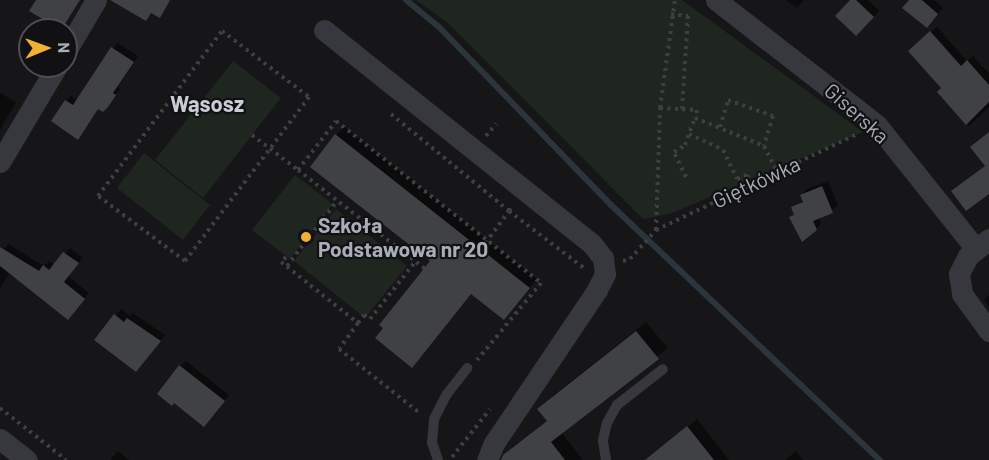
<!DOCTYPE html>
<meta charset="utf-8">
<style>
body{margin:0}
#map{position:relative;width:989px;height:460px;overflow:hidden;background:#161618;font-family:Barlow,sans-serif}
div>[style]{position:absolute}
.green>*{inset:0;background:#1e261f}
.shadow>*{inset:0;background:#0007}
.stream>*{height:6px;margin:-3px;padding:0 3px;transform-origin:3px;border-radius:3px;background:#2c353c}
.building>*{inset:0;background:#404145}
.path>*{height:4px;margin-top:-2px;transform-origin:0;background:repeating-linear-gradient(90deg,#3d3f44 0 3px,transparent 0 7.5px)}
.service>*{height:10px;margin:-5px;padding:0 5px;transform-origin:5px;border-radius:5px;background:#37383d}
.minor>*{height:21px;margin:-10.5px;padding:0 10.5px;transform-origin:10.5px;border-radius:10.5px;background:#37383d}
.dots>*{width:16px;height:16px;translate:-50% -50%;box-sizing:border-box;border:3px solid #111113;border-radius:50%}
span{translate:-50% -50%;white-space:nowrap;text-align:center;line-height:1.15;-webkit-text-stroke:4.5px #111113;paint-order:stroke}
.street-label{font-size:21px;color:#a8adb8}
.poi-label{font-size:21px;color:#a8adb8;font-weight:700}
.left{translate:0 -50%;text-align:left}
.neighbourhood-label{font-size:22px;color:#c9ccd4;font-weight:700}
.north{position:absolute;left:18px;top:18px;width:60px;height:60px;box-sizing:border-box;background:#111113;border:2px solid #4d4f55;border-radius:50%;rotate:89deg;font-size:16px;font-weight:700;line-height:24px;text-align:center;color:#a8adb8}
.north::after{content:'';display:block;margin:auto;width:21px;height:27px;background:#f2b134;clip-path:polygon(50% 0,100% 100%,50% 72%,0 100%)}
</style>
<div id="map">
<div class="green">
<i style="clip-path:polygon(416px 0,682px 0,863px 132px,670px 214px,643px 219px,448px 23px)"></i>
<i style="clip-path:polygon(233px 61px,281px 98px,203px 198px,155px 160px)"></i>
<i style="clip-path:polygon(144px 153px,210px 205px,183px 240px,117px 188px)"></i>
<i style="clip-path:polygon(295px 175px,333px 204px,290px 259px,252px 230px)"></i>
<i style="clip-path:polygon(336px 209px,407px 266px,365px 318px,294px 261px)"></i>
</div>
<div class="shadow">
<i style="clip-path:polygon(786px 0,804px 0,797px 8px)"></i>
<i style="clip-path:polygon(853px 0,868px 0,879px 11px,856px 34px)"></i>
<i style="clip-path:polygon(911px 0,934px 0,943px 8px,932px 21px)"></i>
<i style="clip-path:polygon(937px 27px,967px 61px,973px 56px,989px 73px,989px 107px,969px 126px,939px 92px,943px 88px,916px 45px)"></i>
<i style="clip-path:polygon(117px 43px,138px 56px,118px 87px,120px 89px,108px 105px,99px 107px,78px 138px,66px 101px,71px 96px,78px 100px)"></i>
<i style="clip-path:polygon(0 93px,16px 102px,0 130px)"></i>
<i style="clip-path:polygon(344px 127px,537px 279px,504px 318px,432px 261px,336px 135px)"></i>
<i style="clip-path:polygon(828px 181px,838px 206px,819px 217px,821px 223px,816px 229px,791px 218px,795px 214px,793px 208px,804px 200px,802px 195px,807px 189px)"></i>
<i style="clip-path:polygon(8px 244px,44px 266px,49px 261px,55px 265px,70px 248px,83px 258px,68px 276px,89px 293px,73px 313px,10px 272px,0 288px,0 254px)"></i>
<i style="clip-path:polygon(989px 295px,989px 307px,984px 300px)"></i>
<i style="clip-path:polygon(121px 309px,130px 316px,133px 313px,165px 335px,142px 365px,96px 340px)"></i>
<i style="clip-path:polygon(646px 322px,668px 348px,561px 432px,583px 460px,506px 460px,514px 448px,548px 420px,539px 409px,549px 399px)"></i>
<i style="clip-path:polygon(186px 361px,229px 395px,210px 419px,180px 366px)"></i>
<i style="clip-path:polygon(697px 419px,729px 460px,656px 460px,653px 455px)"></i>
<i style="clip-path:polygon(118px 451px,129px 460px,110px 460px)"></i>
<i style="clip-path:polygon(796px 451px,803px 460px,785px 460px)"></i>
</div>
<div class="stream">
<i style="left:406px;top:0;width:43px;rotate:39.3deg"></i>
<i style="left:439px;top:27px;width:246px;rotate:46deg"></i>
<i style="left:610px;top:204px;width:372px;rotate:43.5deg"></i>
</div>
<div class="building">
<i style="clip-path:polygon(36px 0,80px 0,61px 30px,29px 11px)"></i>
<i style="clip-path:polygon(110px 0,170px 0,160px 18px,151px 13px,146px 21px)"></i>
<i style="clip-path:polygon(850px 0,856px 0,874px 17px,856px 36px,835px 16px)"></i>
<i style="clip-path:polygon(909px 0,922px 0,938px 14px,927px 28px,902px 8px)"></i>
<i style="clip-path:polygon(930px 31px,961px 66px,967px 60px,989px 85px,989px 102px,966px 125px,937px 92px,941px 88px,908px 51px)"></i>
<i style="clip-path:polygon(111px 47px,134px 62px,113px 93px,116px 95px,108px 107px,103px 112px,98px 109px,78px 140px,51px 121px,65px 100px,73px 105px)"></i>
<i style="clip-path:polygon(989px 132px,989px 194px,966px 211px,951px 191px,985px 166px,970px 147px)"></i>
<i style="clip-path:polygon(335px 134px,530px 288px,504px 320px,471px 294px,412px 368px,375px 338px,383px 328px,379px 325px,430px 261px,310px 167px)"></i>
<i style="clip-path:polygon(822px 186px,833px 213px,813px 221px,817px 230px,802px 242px,789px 217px,794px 215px,791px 207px,803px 202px,800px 195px)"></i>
<i style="clip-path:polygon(0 247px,39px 271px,43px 265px,49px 270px,63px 252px,79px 263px,64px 282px,85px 299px,68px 320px,0 266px)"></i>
<i style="clip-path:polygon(114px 314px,124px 322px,127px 318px,161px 341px,136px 372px,94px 340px)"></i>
<i style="clip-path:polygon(636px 331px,659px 359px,551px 442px,565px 460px,501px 460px,503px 455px,547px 421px,537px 409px)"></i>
<i style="clip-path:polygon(179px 365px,225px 401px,204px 427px,174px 403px,172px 406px,157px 394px)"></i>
<i style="clip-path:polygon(687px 426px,714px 460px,645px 460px)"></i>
</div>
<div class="path">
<i style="left:671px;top:14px;width:17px;rotate:7deg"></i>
<i style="left:688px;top:16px;width:93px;rotate:93.7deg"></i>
<i style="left:222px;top:31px;width:109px;rotate:37.2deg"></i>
<i style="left:309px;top:97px;width:206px;rotate:127.1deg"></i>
<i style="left:185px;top:261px;width:109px;rotate:-143.2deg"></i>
<i style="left:98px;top:196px;width:206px;rotate:-53.1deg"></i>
<i style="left:660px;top:108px;width:37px;rotate:3deg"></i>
<i style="left:697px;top:110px;width:8px;rotate:104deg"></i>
<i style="left:695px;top:118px;width:74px;rotate:22.1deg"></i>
<i style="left:764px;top:146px;width:29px;rotate:63deg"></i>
<i style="left:391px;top:114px;width:153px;rotate:39.4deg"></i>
<i style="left:509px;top:211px;width:5px;rotate:-53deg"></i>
<i style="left:720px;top:127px;width:28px;rotate:-73deg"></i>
<i style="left:728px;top:100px;width:48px;rotate:19.6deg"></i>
<i style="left:773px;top:116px;width:31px;rotate:107deg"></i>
<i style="left:689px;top:134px;width:38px;rotate:25deg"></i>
<i style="left:723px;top:150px;width:32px;rotate:64deg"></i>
<i style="left:737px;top:179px;width:11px;rotate:-22deg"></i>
<i style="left:747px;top:175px;width:10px;rotate:66deg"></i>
<i style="left:252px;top:135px;width:58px;rotate:37.3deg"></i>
<i style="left:298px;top:170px;width:62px;rotate:-52.2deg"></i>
<i style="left:336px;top:121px;width:261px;rotate:38.3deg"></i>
<i style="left:541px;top:283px;width:100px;rotate:129.7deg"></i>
<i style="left:486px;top:136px;width:16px;rotate:-50deg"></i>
<i style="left:298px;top:170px;width:184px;rotate:37.9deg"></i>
<i style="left:686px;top:177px;width:28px;rotate:-116deg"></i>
<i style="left:674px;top:152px;width:13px;rotate:-32deg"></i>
<i style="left:685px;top:145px;width:29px;rotate:-70deg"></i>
<i style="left:656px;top:230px;width:122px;rotate:-88.1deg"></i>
<i style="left:660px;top:108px;width:109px;rotate:-82.1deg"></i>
<i style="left:481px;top:249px;width:47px;rotate:-53.6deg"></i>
<i style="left:509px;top:211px;width:96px;rotate:37.3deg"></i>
<i style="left:286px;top:257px;width:7px;rotate:135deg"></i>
<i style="left:281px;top:262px;width:98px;rotate:38.4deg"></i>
<i style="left:358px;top:323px;width:32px;rotate:126deg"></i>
<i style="left:339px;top:349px;width:105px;rotate:38.4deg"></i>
<i style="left:623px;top:261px;width:7px;rotate:-16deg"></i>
<i style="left:630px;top:259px;width:39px;rotate:-48deg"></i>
<i style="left:656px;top:230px;width:223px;rotate:-25.5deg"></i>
<i style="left:287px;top:266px;width:82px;rotate:-52.4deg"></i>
<i style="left:358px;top:323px;width:10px;rotate:-53deg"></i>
<i style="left:364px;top:315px;width:7px;rotate:34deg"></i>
<i style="left:370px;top:319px;width:73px;rotate:-51.7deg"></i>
<i style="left:0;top:408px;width:84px;rotate:38.2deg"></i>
<i style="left:452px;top:457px;width:61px;rotate:-51.6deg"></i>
</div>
<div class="service">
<i style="left:438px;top:460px;width:18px;rotate:-109deg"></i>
<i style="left:432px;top:443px;width:24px;rotate:-85deg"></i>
<i style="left:434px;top:419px;width:28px;rotate:-63deg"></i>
<i style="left:447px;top:394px;width:33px;rotate:-52deg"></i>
<i style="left:606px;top:460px;width:20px;rotate:-99deg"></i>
<i style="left:603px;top:440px;width:17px;rotate:-77deg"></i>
<i style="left:607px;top:423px;width:21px;rotate:-61deg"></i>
<i style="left:617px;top:405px;width:58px;rotate:-38deg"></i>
</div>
<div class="minor">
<i style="left:716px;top:0;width:204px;rotate:37.8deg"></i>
<i style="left:877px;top:125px;width:159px;rotate:51.4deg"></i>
<i style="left:324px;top:30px;width:343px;rotate:38.6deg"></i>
<i style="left:592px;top:244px;width:18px;rotate:52deg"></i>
<i style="left:603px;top:258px;width:16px;rotate:83deg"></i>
<i style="left:605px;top:274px;width:18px;rotate:117deg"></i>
<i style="left:597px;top:290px;width:184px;rotate:123.9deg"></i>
<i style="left:494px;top:443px;width:18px;rotate:112deg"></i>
<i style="left:66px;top:51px;width:59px;rotate:-59.5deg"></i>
<i style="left:0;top:162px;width:112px;rotate:-59.3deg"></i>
<i style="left:989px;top:239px;width:27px;rotate:141deg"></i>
<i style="left:968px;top:256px;width:20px;rotate:117deg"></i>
<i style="left:959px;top:274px;width:20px;rotate:81deg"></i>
<i style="left:962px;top:294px;width:46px;rotate:53.9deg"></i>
<i style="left:0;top:439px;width:34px;rotate:38deg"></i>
</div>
<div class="dots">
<i style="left:306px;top:237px;background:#f2b134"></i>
</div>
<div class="street-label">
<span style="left:857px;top:113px;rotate:42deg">Giserska</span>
<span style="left:756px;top:182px;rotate:-25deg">Giętkówka</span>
</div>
<div class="poi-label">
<span class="left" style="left:318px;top:237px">Szkoła<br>Podstawowa nr 20</span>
</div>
<div class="neighbourhood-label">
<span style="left:207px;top:104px">Wąsosz</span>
</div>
<div class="north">N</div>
</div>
